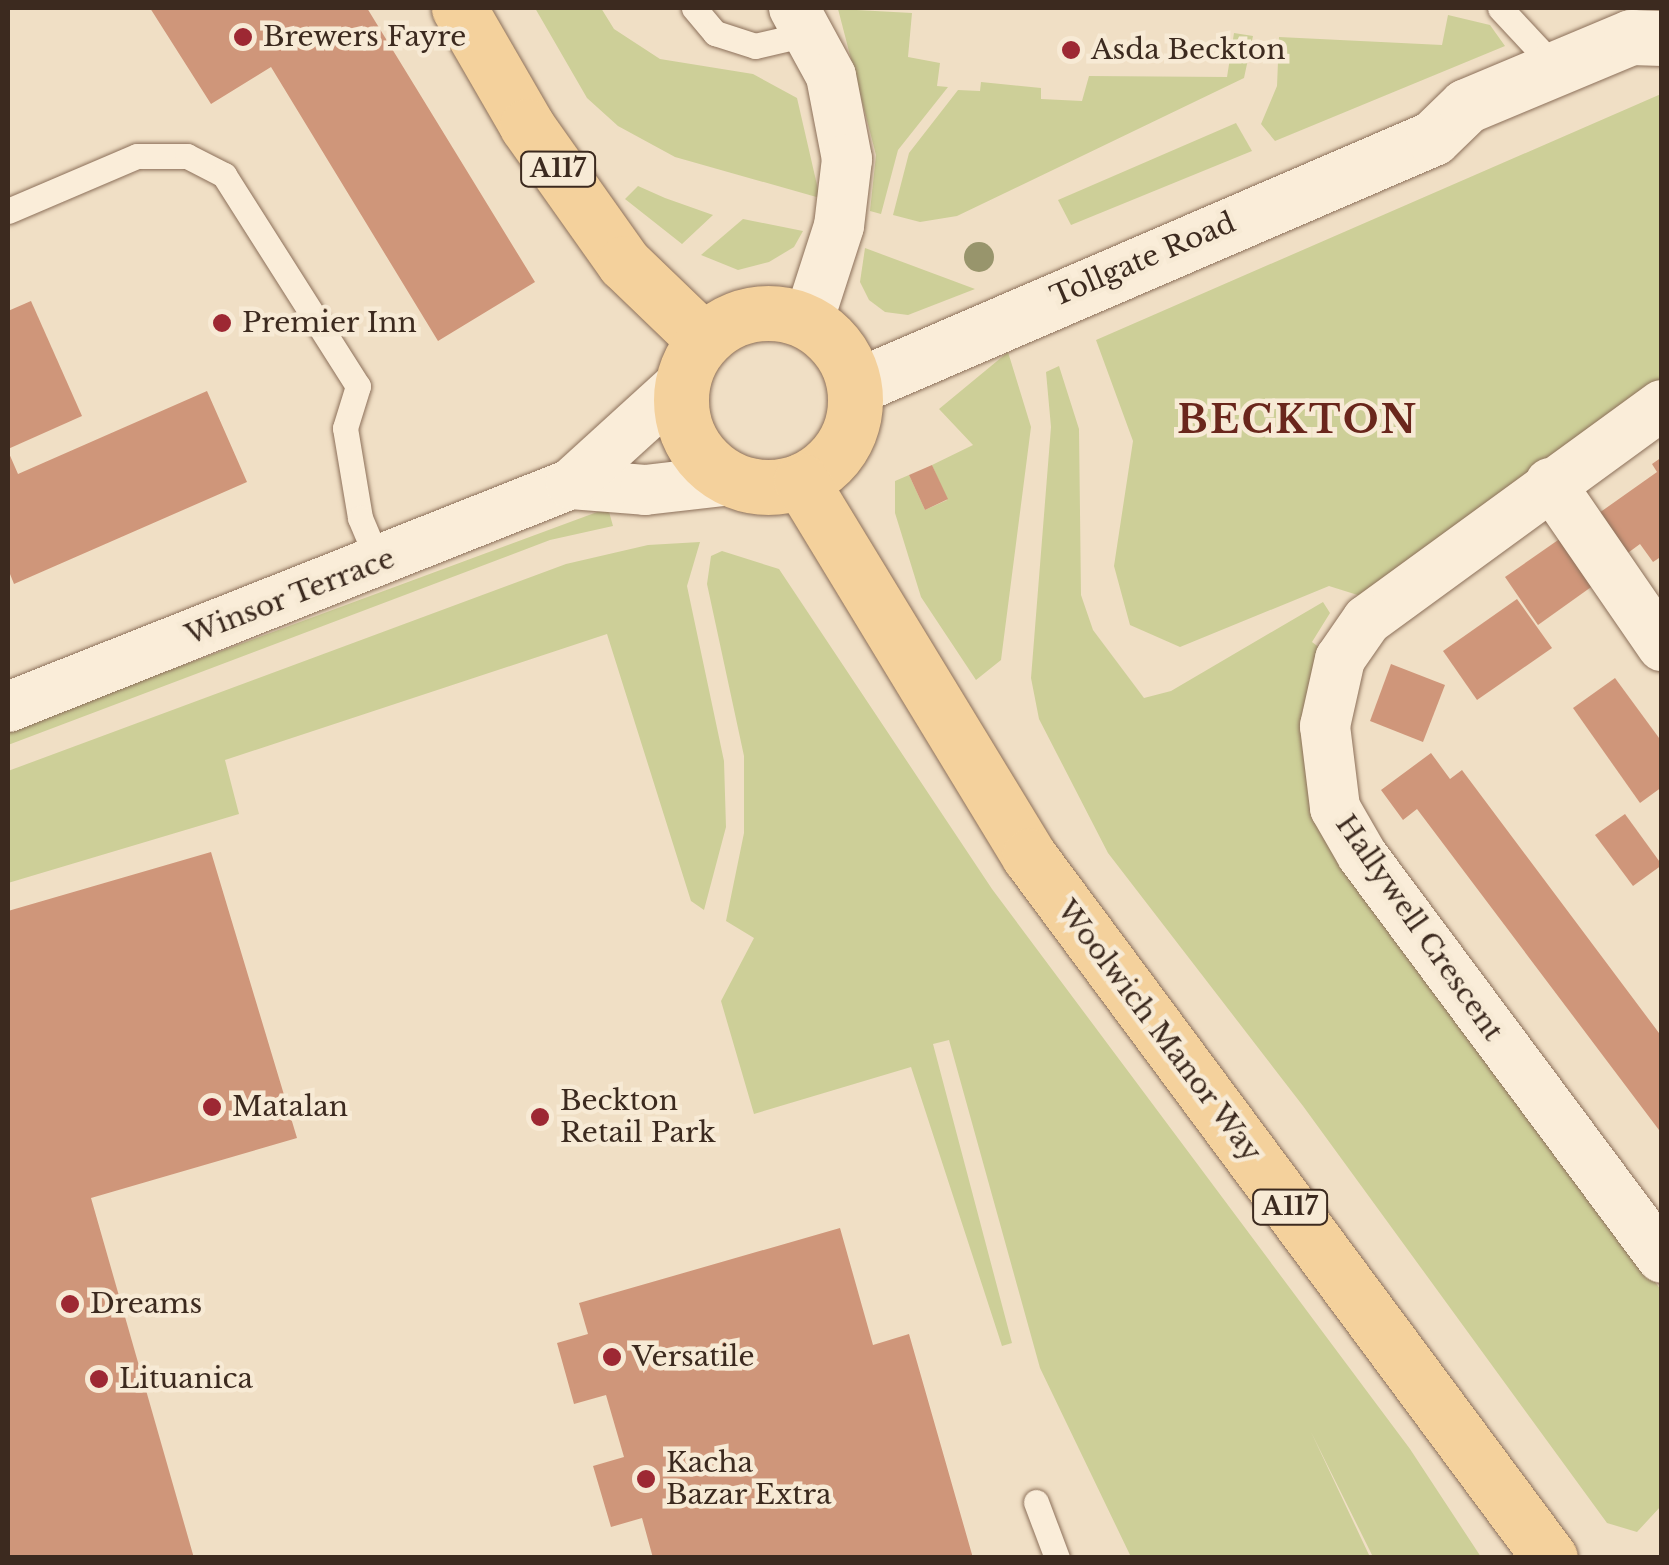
<!DOCTYPE html>
<style>
body{margin:0}
#map{position:relative;width:1669px;height:1565px;overflow:hidden;background:#f0dfc5;font-family:"Libre Baskerville",serif}
div>[style]{position:absolute}
.green>*{inset:0;background:#cdcf98}
.building>*{inset:0;background:#cf967a}
.roads{filter:drop-shadow(0 0 2px #8c705a) drop-shadow(0 0 2px #8c705a)}
.lane>*{height:25px;margin:-12.5px;padding:0 12.5px;transform-origin:12.5px;border-radius:12.5px;background:#faedd9}
.street>*{height:50px;margin:-25px;padding:0 25px;transform-origin:25px;border-radius:25px;background:#faedd9}
.secondary>*{height:55px;margin:-27.5px;padding:0 27.5px;transform-origin:27.5px;border-radius:27.5px;background:#faedd9}
.primary>*{height:55px;margin:-27.5px;padding:0 27.5px;transform-origin:27.5px;border-radius:27.5px;background:#f4d19c}
.primary>.ring{margin:-27.5px;padding:0;box-sizing:content-box;background:none;border:55px solid #f4d19c;border-radius:50%}
.trees>*{width:30px;height:30px;margin:-15px;border-radius:50%;background:#98956c}
.dots>*{width:28px;height:28px;translate:-50% -50%;box-sizing:border-box;border:5px solid #f7ead5;border-radius:50%}
span{translate:-50% -50%;white-space:nowrap;text-align:center;line-height:1.15;-webkit-text-stroke:9px #f7ead5;paint-order:stroke}
.shield-label span{padding:2px 8px;background:#f7ead5;border:2px solid;border-radius:8px;-webkit-text-stroke-width:0}
.shield-label{font-size:25px;color:#3c2a1f;font-weight:700}
.poi-label{font-size:28px;color:#3c2a1f}
.left{translate:0 -50%;text-align:left}
.street-label{font-size:28px;color:#3c2a1f}
.district-label{font-size:38px;color:#6a261c;font-weight:700;letter-spacing:2.5px}
.frame{position:absolute;inset:0;border:10px solid #3c2a1f;pointer-events:none}
</style>
<div id="map">
<div class="green">
<i style="clip-path:polygon(535px 8px,601px 8px,614px 29px,660px 59px,753px 74px,797px 98px,820px 198px,675px 157px,618px 126px,587px 98px)"></i>
<i style="clip-path:polygon(838px 9px,912px 13px,908px 57px,940px 63px,937px 86px,948px 87px,898px 150px,881px 214px,870px 211px,876px 155px)"></i>
<i style="clip-path:polygon(1448px 15px,1490px 25px,1505px 46px,1275px 141px,1261px 124px,1277px 86px,1279px 37px,1442px 45px)"></i>
<i style="clip-path:polygon(1234px 33px,1253px 36px,1244px 78px,957px 216px,920px 222px,893px 215px,909px 153px,958px 90px,980px 91px,981px 82px,1041px 88px,1041px 99px,1082px 101px,1089px 76px,1227px 77px)"></i>
<i style="clip-path:polygon(1661px 94px,1661px 384px,1364px 597px,1329px 586px,1180px 647px,1130px 625px,1114px 566px,1133px 441px,1096px 340px)"></i>
<i style="clip-path:polygon(1236px 123px,1252px 151px,1071px 225px,1058px 200px)"></i>
<i style="clip-path:polygon(638px 186px,665px 198px,713px 215px,682px 244px,625px 199px)"></i>
<i style="clip-path:polygon(743px 219px,803px 231px,794px 247px,769px 262px,738px 270px,701px 255px)"></i>
<i style="clip-path:polygon(865px 248px,975px 289px,908px 315px,885px 312px,869px 300px,860px 282px)"></i>
<i style="clip-path:polygon(1008px 352px,1031px 427px,1001px 660px,976px 680px,921px 597px,895px 513px,895px 481px,909px 475px,925px 510px,947px 500px,932px 465px,973px 445px,939px 409px)"></i>
<i style="clip-path:polygon(1059px 366px,1079px 429px,1081px 595px,1093px 630px,1144px 698px,1171px 691px,1323px 602px,1330px 613px,1312px 642px,1324px 651px,1384px 921px,1661px 1290px,1661px 1506px,1637px 1532px,1607px 1523px,1303px 1106px,1108px 853px,1039px 719px,1031px 678px,1051px 427px,1046px 372px)"></i>
<i style="clip-path:polygon(608px 508px,613px 526px,550px 540px,8px 745px,8px 731px,16px 727px)"></i>
<i style="clip-path:polygon(700px 542px,687px 586px,724px 761px,726px 827px,704px 910px,691px 901px,607px 634px,225px 760px,239px 814px,8px 883px,8px 771px,566px 564px,648px 545px)"></i>
<i style="clip-path:polygon(722px 551px,779px 569px,992px 889px,1410px 1449px,1481px 1557px,1373px 1557px,1311px 1432px,1370px 1557px,1131px 1557px,1040px 1368px,949px 1040px,933px 1044px,1012px 1343px,1002px 1346px,911px 1067px,754px 1114px,721px 1001px,754px 938px,726px 921px,744px 833px,744px 756px,707px 584px,711px 556px)"></i>
</div>
<div class="building">
<i style="clip-path:polygon(150px 8px,367px 8px,535px 282px,438px 341px,271px 67px,211px 104px)"></i>
<i style="clip-path:polygon(31px 301px,82px 416px,8px 449px,8px 311px)"></i>
<i style="clip-path:polygon(207px 391px,247px 482px,14px 584px,8px 569px,8px 451px,18px 474px)"></i>
<i style="clip-path:polygon(1662px 457px,1662px 556px,1653px 562px,1640px 544px,1621px 558px,1592px 518px,1657px 472px,1652px 464px)"></i>
<i style="clip-path:polygon(932px 465px,948px 499px,925px 510px,909px 475px)"></i>
<i style="clip-path:polygon(1561px 538px,1594px 585px,1538px 625px,1505px 577px)"></i>
<i style="clip-path:polygon(1517px 599px,1552px 648px,1477px 700px,1443px 651px)"></i>
<i style="clip-path:polygon(1391px 664px,1445px 685px,1423px 742px,1370px 721px)"></i>
<i style="clip-path:polygon(1615px 678px,1662px 742px,1662px 787px,1640px 803px,1573px 708px)"></i>
<i style="clip-path:polygon(1431px 753px,1450px 779px,1462px 770px,1662px 1037px,1662px 1134px,1417px 809px,1403px 820px,1381px 790px)"></i>
<i style="clip-path:polygon(1625px 814px,1662px 865px,1633px 886px,1595px 835px)"></i>
<i style="clip-path:polygon(211px 852px,297px 1138px,91px 1198px,194px 1558px,8px 1558px,8px 911px)"></i>
<i style="clip-path:polygon(840px 1228px,873px 1345px,909px 1334px,973px 1558px,653px 1558px,642px 1518px,611px 1527px,593px 1466px,624px 1457px,606px 1395px,574px 1404px,557px 1343px,588px 1334px,579px 1303px)"></i>
</div>
<div class="roads">
<div class="lane">
<i style="left:694px;top:8px;width:33px;rotate:50deg"></i>
<i style="left:715px;top:33px;width:42px;rotate:18deg"></i>
<i style="left:755px;top:46px;width:57px;rotate:-13.1deg"></i>
<i style="left:1500px;top:8px;width:82px;rotate:47deg"></i>
<i style="left:8px;top:211px;width:140px;rotate:-23.1deg"></i>
<i style="left:137px;top:156px;width:50px"></i>
<i style="left:187px;top:156px;width:42px;rotate:27.2deg"></i>
<i style="left:224px;top:175px;width:250px;rotate:57.6deg"></i>
<i style="left:358px;top:386px;width:44px;rotate:107.2deg"></i>
<i style="left:345px;top:428px;width:91px;rotate:80.5deg"></i>
<i style="left:360px;top:518px;width:49px;rotate:67.1deg"></i>
<i style="left:1036px;top:1502px;width:60px;rotate:69.4deg"></i>
</div>
<div class="street">
<i style="left:794px;top:8px;width:77px;rotate:61.4deg"></i>
<i style="left:831px;top:76px;width:85px;rotate:79.1deg"></i>
<i style="left:847px;top:159px;width:67px;rotate:96.8deg"></i>
<i style="left:839px;top:226px;width:101px;rotate:107.9deg"></i>
<i style="left:1662px;top:405px;width:365px;rotate:143.9deg"></i>
<i style="left:1367px;top:620px;width:47px;rotate:124.7deg"></i>
<i style="left:1340px;top:659px;width:69px;rotate:102.6deg"></i>
<i style="left:1325px;top:726px;width:83px;rotate:83deg"></i>
<i style="left:1335px;top:808px;width:54px;rotate:60.1deg"></i>
<i style="left:1362px;top:855px;width:502px;rotate:53.34deg"></i>
<i style="left:1550px;top:483px;width:198px;rotate:55.5deg"></i>
<i style="left:571px;top:484px;width:74px;rotate:4.6deg"></i>
<i style="left:645px;top:490px;width:88px;rotate:-6.6deg"></i>
<i style="left:8px;top:707px;width:606px;rotate:-21.61deg"></i>
<i style="left:571px;top:484px;width:151px;rotate:-42.3deg"></i>
</div>
<div class="secondary">
<i style="left:855px;top:387px;width:629px;rotate:-23.31deg"></i>
<i style="left:1433px;top:138px;width:46px;rotate:-44.1deg"></i>
<i style="left:1466px;top:106px;width:179px;rotate:-22.7deg"></i>
<i style="left:1631px;top:37px;width:31px;rotate:2deg"></i>
</div>
<div class="primary">
<i style="left:459px;top:8px;width:136px;rotate:60deg"></i>
<i style="left:527px;top:126px;width:168px;rotate:54.7deg"></i>
<i style="left:624px;top:263px;width:111px;rotate:43.9deg"></i>
<i class="ring" style="left:681px;top:313px;width:119px;height:119px"></i>
<i style="left:801px;top:481px;width:439px;rotate:58.7deg"></i>
<i style="left:1029px;top:856px;width:874px;rotate:53.42deg"></i>
</div>
</div>
<div class="trees">
<i style="left:979px;top:257px"></i>
</div>
<div class="dots">
<i style="left:243px;top:37px;background:#9d2833"></i>
<i style="left:1071px;top:50px;background:#9d2833"></i>
<i style="left:222px;top:323px;background:#9d2833"></i>
<i style="left:212px;top:1107px;background:#9d2833"></i>
<i style="left:540px;top:1117px;background:#9d2833"></i>
<i style="left:70px;top:1304px;background:#9d2833"></i>
<i style="left:612px;top:1357px;background:#9d2833"></i>
<i style="left:99px;top:1379px;background:#9d2833"></i>
<i style="left:646px;top:1479px;background:#9d2833"></i>
</div>
<div class="shield-label">
<span style="left:558px;top:169px">A117</span>
<span style="left:1290px;top:1207px">A117</span>
</div>
<div class="poi-label">
<span class="left" style="left:263px;top:37px">Brewers Fayre</span>
<span class="left" style="left:1091px;top:50px">Asda Beckton</span>
<span class="left" style="left:242px;top:323px">Premier Inn</span>
<span class="left" style="left:560px;top:1117px">Beckton<br>Retail Park</span>
<span class="left" style="left:232px;top:1107px">Matalan</span>
<span class="left" style="left:90px;top:1304px">Dreams</span>
<span class="left" style="left:632px;top:1357px">Versatile</span>
<span class="left" style="left:119px;top:1379px">Lituanica</span>
<span class="left" style="left:666px;top:1479px">Kacha<br>Bazar Extra</span>
</div>
<div class="street-label">
<span style="left:1143px;top:260px;rotate:-23deg">Tollgate Road</span>
<span style="left:290px;top:597px;rotate:-21deg">Winsor Terrace</span>
<span style="left:1419px;top:928px;rotate:55deg">Hallywell Crescent</span>
<span style="left:1159px;top:1031px;rotate:53deg">Woolwich Manor Way</span>
</div>
<div class="district-label">
<span style="left:1298px;top:420px">BECKTON</span>
</div>
<div class="frame"></div>
</div>
